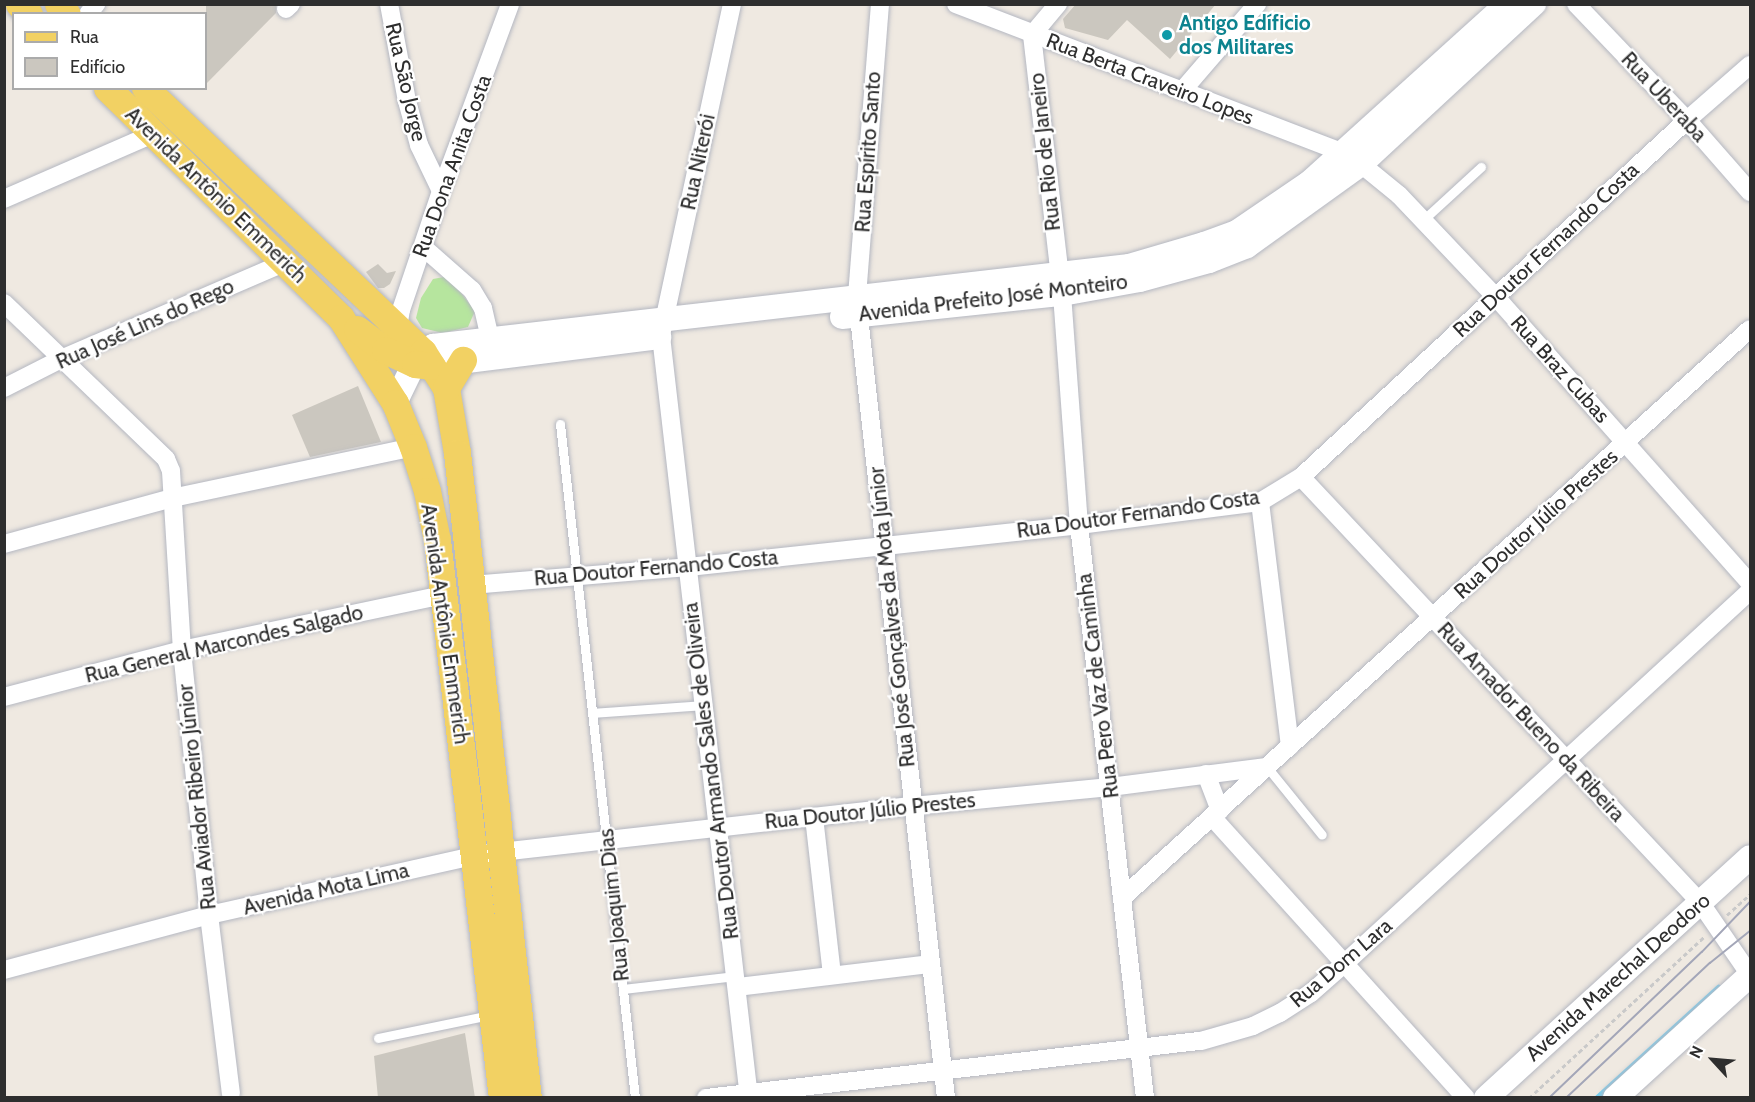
<!DOCTYPE html>
<meta charset="utf-8">
<style>
body{margin:0}
#map{position:relative;width:1755px;height:1102px;overflow:hidden;background:#efe9e1;font-family:Cabin,sans-serif}
div>[style]{position:absolute}
.green>*{inset:0;background:#b6e59e}
.stream>*{height:4.5px;margin:-2.25px;padding:0 2.25px;transform-origin:2.25px;border-radius:2.25px;background:#75cff0}
.building>*{inset:0;background:#cbc7bf}
.path>*{height:3px;margin-top:-1.5px;transform-origin:0;background:repeating-linear-gradient(90deg,#c9c9c9 0 4.5px,transparent 0 7.5px)}
.roads{filter:drop-shadow(0 0 2px #b4b7c1) drop-shadow(0 0 2px #b4b7c1)}
.lane>*{height:9px;margin:-4.5px;padding:0 4.5px;transform-origin:4.5px;border-radius:4.5px;background:#fff}
.street>*{height:18px;margin:-9px;padding:0 9px;transform-origin:9px;border-radius:9px;background:#fff}
.secondary>*{height:24px;margin:-12px;padding:0 12px;transform-origin:12px;border-radius:12px;background:#fff}
.primary>*{height:27px;margin:-13.5px;padding:0 13.5px;transform-origin:13.5px;border-radius:13.5px;background:#f2d163}
.tram>*{height:1.5px;margin:-0.75px;padding:0 0.75px;transform-origin:0.75px;border-radius:0.75px;background:#a3a6b8}
.dots>*{width:16px;height:16px;translate:-50% -50%;box-sizing:border-box;border:3px solid #fff;border-radius:50%}
span{translate:-50% -50%;white-space:nowrap;text-align:center;line-height:1.15;-webkit-text-stroke:4.5px #fff;paint-order:stroke}
.culture-label{font-size:21px;color:#0d838f;font-weight:700}
.left{translate:0 -50%;text-align:left}
.street-label{font-size:21px;color:#2e2e2e}
.frame{position:absolute;inset:0;border:6px solid #2e2e2e;pointer-events:none}
.legend{position:absolute;left:12px;top:12px;width:195px;height:78px;box-sizing:border-box;background:#fff;border:2px solid #ababab;margin:0;padding:8px 10px;list-style:none;font-size:18px;color:#2e2e2e}
.legend li{display:flex;align-items:center;gap:12px;height:30px}
.legend b{width:30px;border:2px solid #ababab}
.north{position:absolute;left:1683px;top:1030px;width:60px;height:60px;-webkit-text-stroke:4px #fff;paint-order:stroke;rotate:296deg;font-size:16px;font-weight:700;line-height:24px;text-align:center;color:#2e2e2e}
.north::after{content:'';display:block;margin:auto;width:21px;height:27px;background:#2e2e2e;clip-path:polygon(50% 0,100% 100%,50% 72%,0 100%)}
</style>
<div id="map">
<div class="green">
<i style="clip-path:polygon(444px 277px,461px 293px,475px 311px,468px 327px,443px 333px,422px 328px,416px 318px,421px 298px,433px 279px)"></i>
</div>
<div class="stream">
<i style="left:1596px;top:1098px;width:165px;rotate:-42.3deg"></i>
</div>
<div class="building">
<i style="clip-path:polygon(206px 4px,276px 4px,276px 13px,206px 84px)"></i>
<i style="clip-path:polygon(1076px 4px,1216px 4px,1170px 59px,1127px 20px,1108px 40px,1065px 28px,1063px 19px)"></i>
<i style="clip-path:polygon(378px 264px,387px 273px,396px 271px,390px 284px,384px 288px,378px 288px,366px 272px)"></i>
<i style="clip-path:polygon(358px 386px,381px 442px,310px 457px,292px 415px)"></i>
<i style="clip-path:polygon(465px 1033px,475px 1098px,378px 1098px,374px 1056px)"></i>
</div>
<div class="path">
<i style="left:1727px;top:915px;width:31px;rotate:-42deg"></i>
<i style="left:1529px;top:1098px;width:239px;rotate:-42.6deg"></i>
</div>
<div class="roads">
<div class="lane">
<i style="left:1422px;top:221px;width:80px;rotate:-42.5deg"></i>
<i style="left:560px;top:424px;width:678px;rotate:83.65deg"></i>
<i style="left:592px;top:713px;width:112px;rotate:-4.1deg"></i>
<i style="left:1267px;top:767px;width:87px;rotate:51deg"></i>
<i style="left:623px;top:989px;width:113px;rotate:-6.6deg"></i>
<i style="left:378px;top:1038px;width:114px;rotate:-11.6deg"></i>
</div>
<div class="street">
<i style="left:389px;top:4px;width:99px;rotate:79.5deg"></i>
<i style="left:407px;top:101px;width:46px;rotate:74.7deg"></i>
<i style="left:419px;top:145px;width:51px;rotate:64.4deg"></i>
<i style="left:732px;top:4px;width:340px;rotate:102.1deg"></i>
<i style="left:661px;top:336px;width:767px;rotate:83.41deg"></i>
<i style="left:880px;top:4px;width:296px;rotate:94.5deg"></i>
<i style="left:857px;top:299px;width:804px;rotate:83.64deg"></i>
<i style="left:956px;top:4px;width:416px;rotate:21deg"></i>
<i style="left:1344px;top:153px;width:20px;rotate:33deg"></i>
<i style="left:1361px;top:164px;width:49px;rotate:39.2deg"></i>
<i style="left:1399px;top:195px;width:139px;rotate:46.5deg"></i>
<i style="left:1495px;top:296px;width:384px;rotate:48.4deg"></i>
<i style="left:1058px;top:4px;width:40px;rotate:130deg"></i>
<i style="left:1032px;top:35px;width:261px;rotate:83.4deg"></i>
<i style="left:1062px;top:294px;width:232px;rotate:85.8deg"></i>
<i style="left:1079px;top:525px;width:577px;rotate:83.43deg"></i>
<i style="left:1576px;top:4px;width:161px;rotate:46.3deg"></i>
<i style="left:1687px;top:120px;width:96px;rotate:48.8deg"></i>
<i style="left:286px;top:9px;width:7px;rotate:-45deg"></i>
<i style="left:88px;top:14px;width:13px;rotate:-51deg"></i>
<i style="left:1182px;top:91px;width:115px;rotate:-49.2deg"></i>
<i style="left:4px;top:199px;width:163px;rotate:-23.6deg"></i>
<i style="left:423px;top:247px;width:65px;rotate:41.3deg"></i>
<i style="left:472px;top:290px;width:21px;rotate:59deg"></i>
<i style="left:483px;top:308px;width:32px;rotate:77deg"></i>
<i style="left:4px;top:303px;width:225px;rotate:43.9deg"></i>
<i style="left:166px;top:459px;width:13px;rotate:67deg"></i>
<i style="left:171px;top:471px;width:179px;rotate:86.5deg"></i>
<i style="left:182px;top:650px;width:266px;rotate:84.2deg"></i>
<i style="left:209px;top:915px;width:180px;rotate:83deg"></i>
<i style="left:398px;top:328px;width:18px;rotate:-81deg"></i>
<i style="left:401px;top:310px;width:126px;rotate:-71.4deg"></i>
<i style="left:441px;top:191px;width:199px;rotate:-69.7deg"></i>
<i style="left:4px;top:388px;width:64px;rotate:-27deg"></i>
<i style="left:61px;top:359px;width:245px;rotate:-23.3deg"></i>
<i style="left:1301px;top:477px;width:583px;rotate:46.81deg"></i>
<i style="left:1700px;top:902px;width:88px;rotate:55.6deg"></i>
<i style="left:1260px;top:502px;width:246px;rotate:83deg"></i>
<i style="left:4px;top:544px;width:174px;rotate:-15.3deg"></i>
<i style="left:172px;top:498px;width:246px;rotate:-11.9deg"></i>
<i style="left:471px;top:585px;width:218px;rotate:-4.7deg"></i>
<i style="left:688px;top:567px;width:393px;rotate:-6.1deg"></i>
<i style="left:1079px;top:525px;width:182px;rotate:-7.2deg"></i>
<i style="left:1260px;top:502px;width:48px;rotate:-31.4deg"></i>
<i style="left:1301px;top:477px;width:526px;rotate:-42.76deg"></i>
<i style="left:1687px;top:120px;width:84px;rotate:-41.1deg"></i>
<i style="left:4px;top:697px;width:184px;rotate:-14.8deg"></i>
<i style="left:182px;top:650px;width:268px;rotate:-11.9deg"></i>
<i style="left:1206px;top:774px;width:39px;rotate:69deg"></i>
<i style="left:814px;top:817px;width:159px;rotate:83.5deg"></i>
<i style="left:1212px;top:817px;width:379px;rotate:47.9deg"></i>
<i style="left:1122px;top:898px;width:847px;rotate:-42.18deg"></i>
<i style="left:4px;top:970px;width:212px;rotate:-15deg"></i>
<i style="left:209px;top:915px;width:281px;rotate:-12.6deg"></i>
<i style="left:483px;top:854px;width:433px;rotate:-6.4deg"></i>
<i style="left:913px;top:806px;width:198px;rotate:-5.5deg"></i>
<i style="left:1110px;top:787px;width:158px;rotate:-7.3deg"></i>
<i style="left:737px;top:987px;width:195px;rotate:-6.8deg"></i>
<i style="left:706px;top:1098px;width:498px;rotate:-6.6deg"></i>
<i style="left:1201px;top:1041px;width:54px;rotate:-16.1deg"></i>
<i style="left:1253px;top:1026px;width:30px;rotate:-26deg"></i>
<i style="left:1280px;top:1013px;width:37px;rotate:-33deg"></i>
<i style="left:1311px;top:993px;width:45px;rotate:-41.4deg"></i>
<i style="left:1345px;top:963px;width:550px;rotate:-42.57deg"></i>
</div>
<div class="secondary">
<i style="left:842px;top:317px;width:221px;rotate:-6deg"></i>
<i style="left:1062px;top:294px;width:79px;rotate:-10.2deg"></i>
<i style="left:1140px;top:280px;width:72px;rotate:-15.4deg"></i>
<i style="left:1209px;top:261px;width:41px;rotate:-21.5deg"></i>
<i style="left:1247px;top:246px;width:140px;rotate:-35.7deg"></i>
<i style="left:1361px;top:164px;width:236px;rotate:-42.8deg"></i>
<i style="left:443px;top:364px;width:218px;rotate:-7.1deg"></i>
<i style="left:395px;top:403px;width:41px;rotate:-64.1deg"></i>
<i style="left:413px;top:366px;width:17px;rotate:-54deg"></i>
<i style="left:423px;top:352px;width:12px;rotate:-31deg"></i>
<i style="left:433px;top:346px;width:701px;rotate:-6.56deg"></i>
<i style="left:1129px;top:266px;width:78px;rotate:-16.3deg"></i>
<i style="left:1204px;top:244px;width:35px;rotate:-20deg"></i>
<i style="left:1237px;top:232px;width:88px;rotate:-34.4deg"></i>
<i style="left:1310px;top:182px;width:266px;rotate:-42.1deg"></i>
<i style="left:1486px;top:1098px;width:357px;rotate:-42.4deg"></i>
<i style="left:1615px;top:1098px;width:183px;rotate:-42.3deg"></i>
</div>
<div class="primary">
<i style="left:19px;top:4px;width:14px;rotate:45deg"></i>
<i style="left:58px;top:4px;width:13px;rotate:48deg"></i>
<i style="left:107px;top:88px;width:328px;rotate:44.5deg"></i>
<i style="left:341px;top:318px;width:101px;rotate:57.6deg"></i>
<i style="left:395px;top:403px;width:48px;rotate:67.8deg"></i>
<i style="left:413px;top:447px;width:46px;rotate:72.3deg"></i>
<i style="left:427px;top:491px;width:50px;rotate:78.5deg"></i>
<i style="left:437px;top:540px;width:562px;rotate:83.36deg"></i>
<i style="left:145px;top:88px;width:383px;rotate:43.5deg"></i>
<i style="left:423px;top:352px;width:43px;rotate:57.4deg"></i>
<i style="left:446px;top:388px;width:66px;rotate:80.4deg"></i>
<i style="left:457px;top:453px;width:649px;rotate:83.72deg"></i>
<i style="left:357px;top:329px;width:35px;rotate:37deg"></i>
<i style="left:385px;top:350px;width:33px;rotate:25deg"></i>
<i style="left:415px;top:364px;width:17px;rotate:7deg"></i>
<i style="left:446px;top:388px;width:33px;rotate:-59deg"></i>
</div>
</div>
<div class="tram">
<i style="left:1549px;top:1098px;width:211px;rotate:-43.7deg"></i>
<i style="left:1702px;top:952px;width:69px;rotate:-46.2deg"></i>
<i style="left:1566px;top:1098px;width:197px;rotate:-43.2deg"></i>
<i style="left:1710px;top:963px;width:51px;rotate:-38.7deg"></i>
</div>
<div class="dots">
<i style="left:1167px;top:35px;background:#0f9aa8"></i>
</div>
<div class="culture-label">
<span class="left" style="left:1179px;top:35px">Antigo Edíficio<br>dos Militares</span>
</div>
<div class="street-label">
<span style="left:1150px;top:79px;rotate:21deg">Rua Berta Craveiro Lopes</span>
<span style="left:406px;top:82px;rotate:77deg">Rua São Jorge</span>
<span style="left:1664px;top:97px;rotate:47deg">Rua Uberaba</span>
<span style="left:868px;top:152px;rotate:-86deg">Rua Espírito Santo</span>
<span style="left:1045px;top:152px;rotate:-96deg">Rua Rio de Janeiro</span>
<span style="left:698px;top:162px;rotate:-78deg">Rua Niterói</span>
<span style="left:452px;top:166px;rotate:-70deg">Rua Dona Anita Costa</span>
<span style="left:216px;top:195px;rotate:44deg">Avenida Antônio Emmerich</span>
<span style="left:1546px;top:250px;rotate:-43deg">Rua Doutor Fernando Costa</span>
<span style="left:993px;top:298px;rotate:-7deg">Avenida Prefeito José Monteiro</span>
<span style="left:145px;top:324px;rotate:-24deg">Rua José Lins do Rego</span>
<span style="left:1560px;top:369px;rotate:48deg">Rua Braz Cubas</span>
<span style="left:1138px;top:514px;rotate:-8deg">Rua Doutor Fernando Costa</span>
<span style="left:1536px;top:524px;rotate:-42deg">Rua Doutor Júlio Prestes</span>
<span style="left:656px;top:568px;rotate:-5deg">Rua Doutor Fernando Costa</span>
<span style="left:892px;top:617px;rotate:-96deg">Rua José Gonçalves da Mota Júnior</span>
<span style="left:445px;top:624px;rotate:82deg">Avenida Antônio Emmerich</span>
<span style="left:224px;top:644px;rotate:-13deg">Rua General Marcondes Salgado</span>
<span style="left:1098px;top:686px;rotate:-97deg">Rua Pero Vaz de Caminha</span>
<span style="left:1531px;top:722px;rotate:47deg">Rua Amador Bueno da Ribeira</span>
<span style="left:711px;top:771px;rotate:-97deg">Rua Doutor Armando Sales de Oliveira</span>
<span style="left:197px;top:797px;rotate:-96deg">Rua Aviador Ribeiro Júnior</span>
<span style="left:870px;top:811px;rotate:-6deg">Rua Doutor Júlio Prestes</span>
<span style="left:326px;top:889px;rotate:-13deg">Avenida Mota Lima</span>
<span style="left:614px;top:905px;rotate:-96deg">Rua Joaquim Dias</span>
<span style="left:1341px;top:963px;rotate:-40deg">Rua Dom Lara</span>
<span style="left:1618px;top:977px;rotate:-42deg">Avenida Marechal Deodoro</span>
</div>
<div class="frame"></div>
<ul class="legend">
<li><b style="height:8px;background:#f2d163"></b>Rua</li>
<li><b style="height:16px;background:#cbc7bf"></b>Edifício</li>
</ul>
<div class="north">N</div>
</div>
